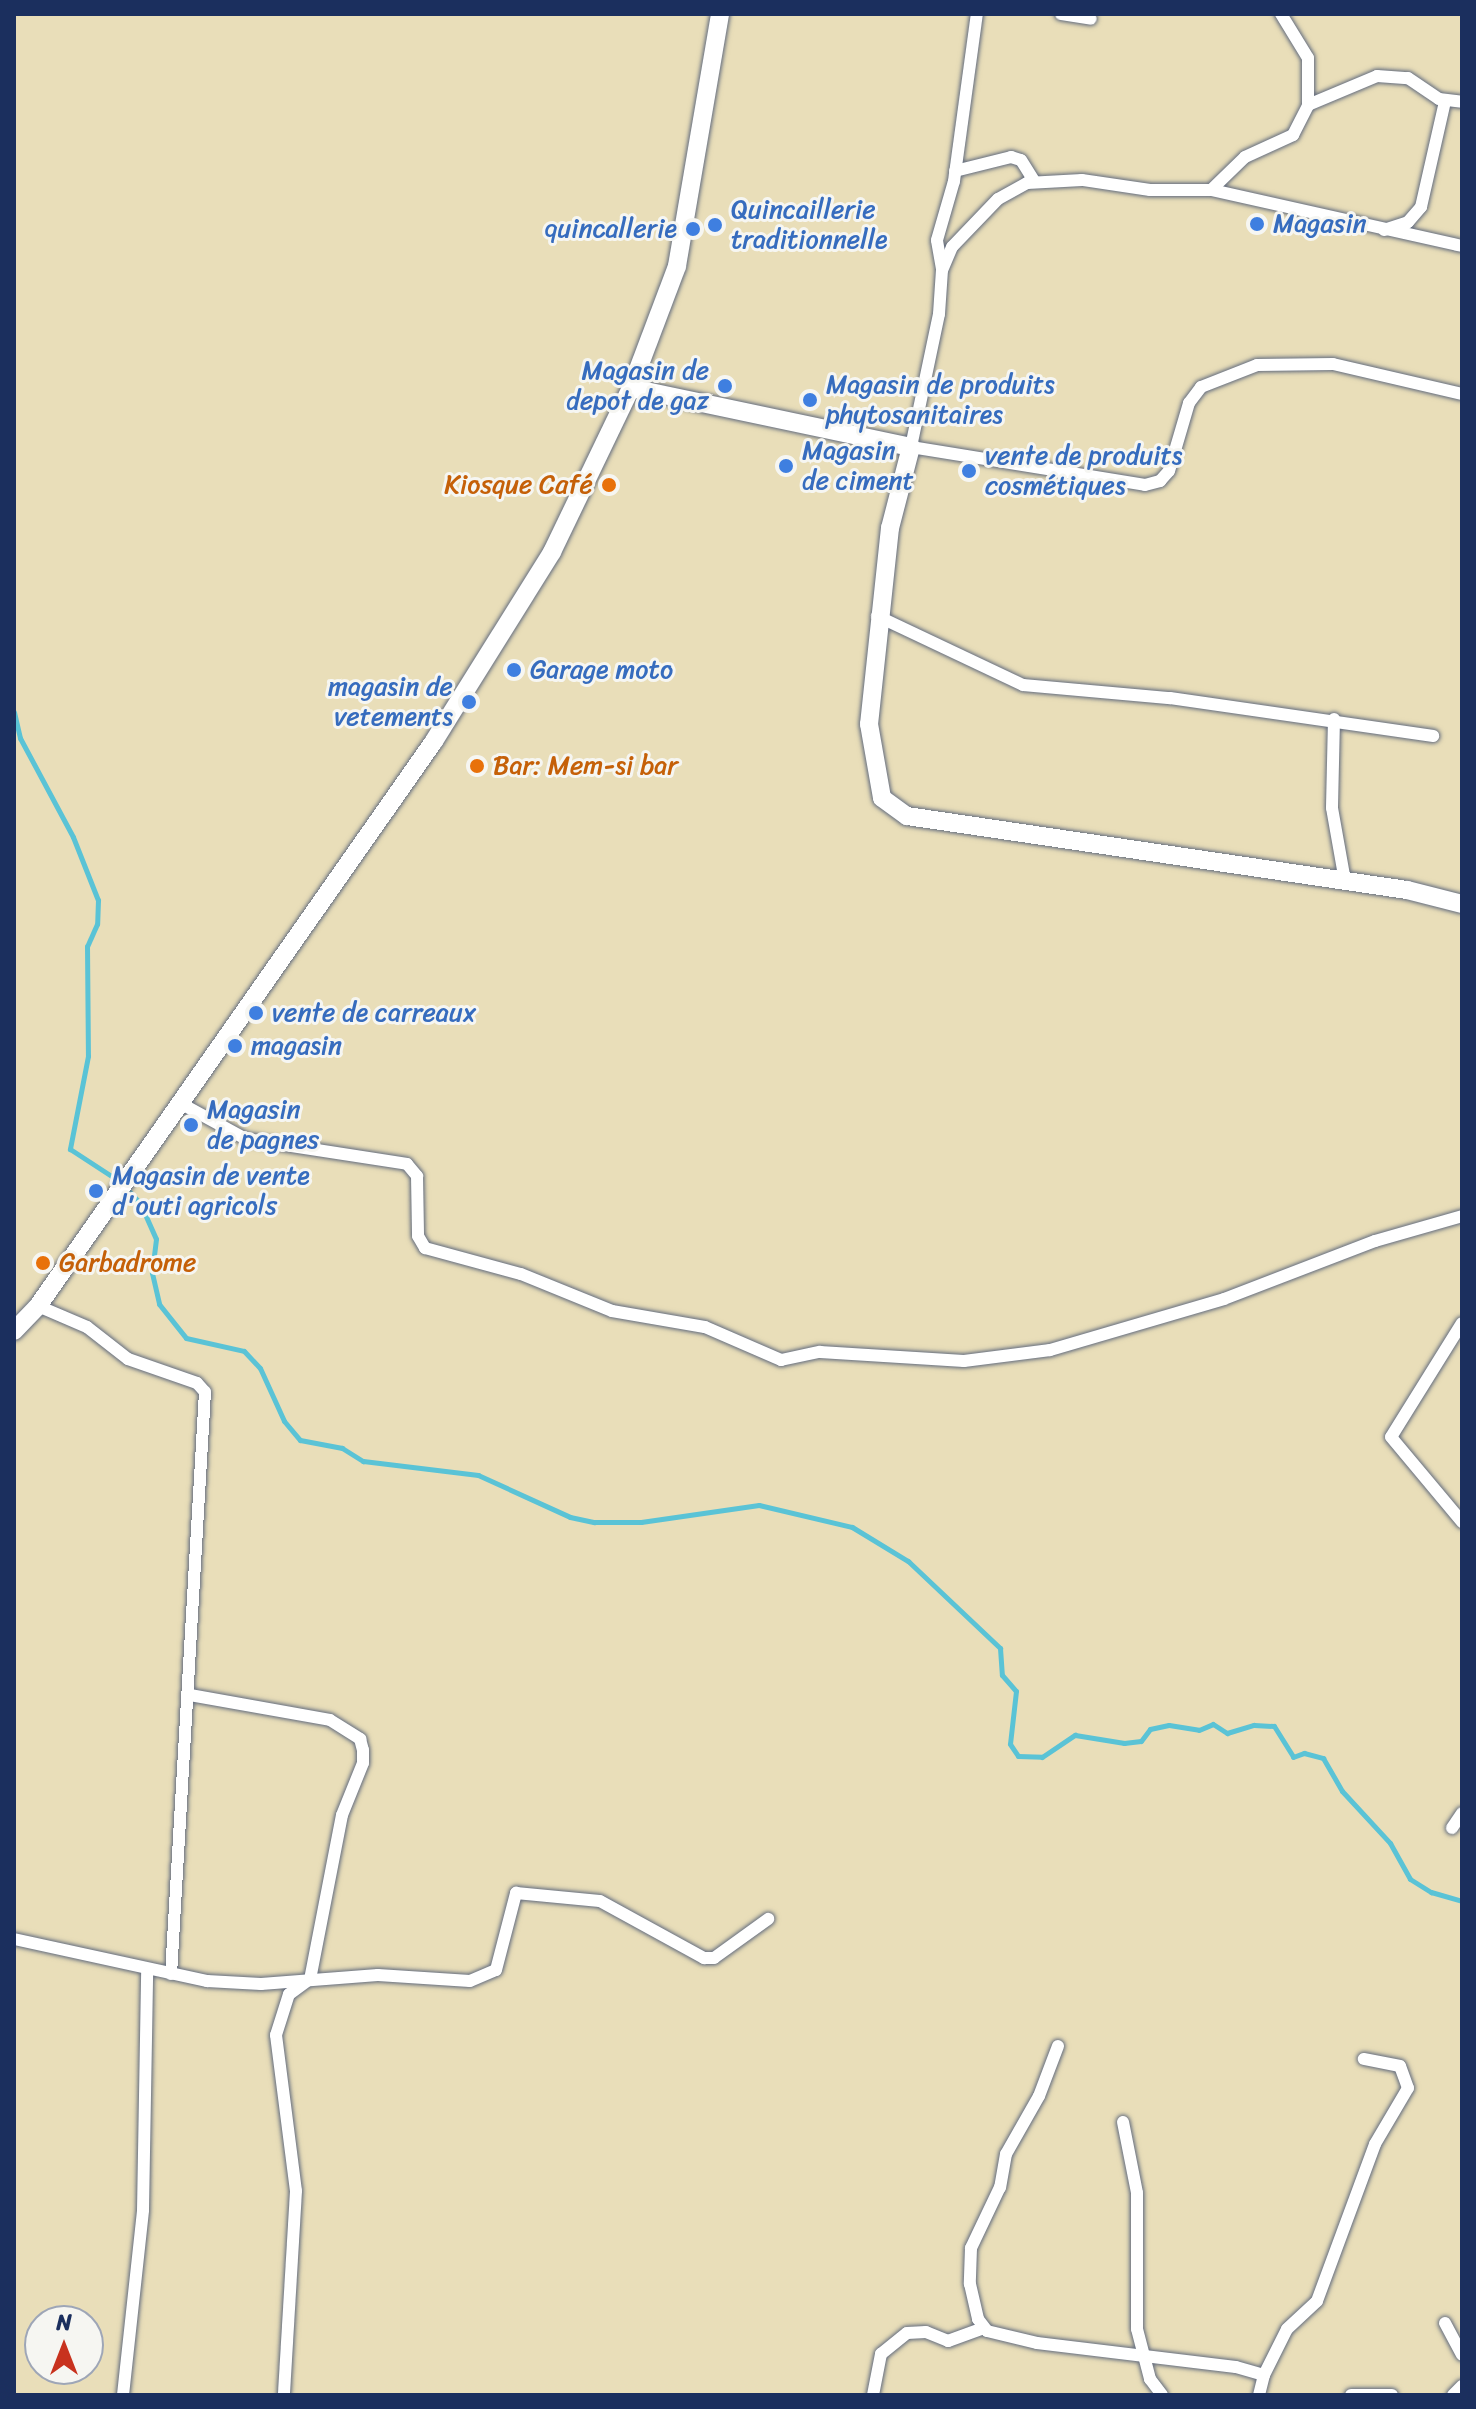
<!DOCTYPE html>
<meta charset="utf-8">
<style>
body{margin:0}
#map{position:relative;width:1476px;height:2409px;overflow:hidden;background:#e9deb9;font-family:Sriracha,sans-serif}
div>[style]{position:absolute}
.stream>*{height:5px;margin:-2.5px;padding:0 2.5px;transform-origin:2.5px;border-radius:2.5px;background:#5ac3d6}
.roads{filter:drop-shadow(0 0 2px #636c7e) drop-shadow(0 0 2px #636c7e)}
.street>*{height:12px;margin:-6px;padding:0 6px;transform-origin:6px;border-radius:6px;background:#fff}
.secondary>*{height:18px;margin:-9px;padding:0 9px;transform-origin:9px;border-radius:9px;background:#fff}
.dots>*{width:22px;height:22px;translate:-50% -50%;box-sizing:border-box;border:4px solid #f6f6f2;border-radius:50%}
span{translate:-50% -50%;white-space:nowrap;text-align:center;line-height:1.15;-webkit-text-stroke:6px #f6f6f2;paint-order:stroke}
.shop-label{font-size:26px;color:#366cbe}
.left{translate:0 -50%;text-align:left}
.right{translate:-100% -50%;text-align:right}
.food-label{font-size:26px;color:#c56008}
.frame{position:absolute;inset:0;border:16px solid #1b2f5e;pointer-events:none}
.north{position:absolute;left:24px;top:2305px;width:80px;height:80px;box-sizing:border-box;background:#f6f6f2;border:2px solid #9ea6b7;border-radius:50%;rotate:0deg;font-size:22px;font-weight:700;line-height:32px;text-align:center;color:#1b2f5e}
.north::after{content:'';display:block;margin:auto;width:28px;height:36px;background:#c8321e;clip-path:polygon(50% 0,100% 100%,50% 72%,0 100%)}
</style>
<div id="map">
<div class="stream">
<i style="left:14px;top:712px;width:27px;rotate:77deg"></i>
<i style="left:20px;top:738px;width:112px;rotate:61.8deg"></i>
<i style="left:73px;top:837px;width:68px;rotate:68.4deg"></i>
<i style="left:98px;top:900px;width:24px;rotate:92deg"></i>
<i style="left:97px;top:924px;width:24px;rotate:114deg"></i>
<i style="left:87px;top:946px;width:110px;rotate:89.5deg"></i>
<i style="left:88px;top:1056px;width:95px;rotate:101deg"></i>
<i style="left:70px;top:1149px;width:59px;rotate:33.1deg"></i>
<i style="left:126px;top:1188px;width:21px;rotate:47deg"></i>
<i style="left:140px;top:1203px;width:39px;rotate:66deg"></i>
<i style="left:156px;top:1239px;width:34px;rotate:97deg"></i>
<i style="left:152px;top:1273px;width:32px;rotate:77deg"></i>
<i style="left:159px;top:1304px;width:43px;rotate:51.5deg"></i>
<i style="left:186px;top:1338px;width:59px;rotate:12.6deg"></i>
<i style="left:244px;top:1351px;width:23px;rotate:47deg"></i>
<i style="left:260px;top:1368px;width:58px;rotate:65.6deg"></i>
<i style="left:284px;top:1421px;width:25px;rotate:50deg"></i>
<i style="left:300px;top:1440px;width:43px;rotate:10.8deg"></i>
<i style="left:342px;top:1448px;width:25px;rotate:32deg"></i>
<i style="left:363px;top:1461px;width:116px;rotate:6.9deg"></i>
<i style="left:478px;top:1475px;width:101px;rotate:24.5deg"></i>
<i style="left:570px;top:1517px;width:25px;rotate:12deg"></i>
<i style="left:594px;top:1522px;width:47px"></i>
<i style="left:641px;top:1522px;width:119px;rotate:-8.2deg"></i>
<i style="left:759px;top:1505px;width:96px;rotate:13.3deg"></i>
<i style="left:852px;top:1527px;width:66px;rotate:31.3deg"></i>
<i style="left:908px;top:1561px;width:127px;rotate:43.4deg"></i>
<i style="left:1000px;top:1648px;width:27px;rotate:86deg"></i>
<i style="left:1002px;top:1675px;width:21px;rotate:49deg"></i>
<i style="left:1016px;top:1691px;width:53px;rotate:96.5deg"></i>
<i style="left:1010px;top:1744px;width:14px;rotate:56deg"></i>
<i style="left:1018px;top:1756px;width:24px;rotate:2deg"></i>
<i style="left:1042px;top:1757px;width:40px;rotate:-34deg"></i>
<i style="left:1075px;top:1735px;width:50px;rotate:9.3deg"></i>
<i style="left:1124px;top:1743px;width:17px;rotate:-7deg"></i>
<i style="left:1141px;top:1741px;width:15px;rotate:-53deg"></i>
<i style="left:1150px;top:1729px;width:19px;rotate:-12deg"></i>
<i style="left:1169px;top:1725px;width:30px;rotate:9deg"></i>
<i style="left:1199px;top:1730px;width:15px;rotate:-23deg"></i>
<i style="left:1213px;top:1724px;width:17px;rotate:33deg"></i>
<i style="left:1227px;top:1733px;width:28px;rotate:-17deg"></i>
<i style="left:1254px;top:1725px;width:20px;rotate:3deg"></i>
<i style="left:1274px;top:1726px;width:36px;rotate:58deg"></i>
<i style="left:1293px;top:1757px;width:12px;rotate:-20deg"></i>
<i style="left:1304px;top:1753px;width:20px;rotate:15deg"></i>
<i style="left:1323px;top:1758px;width:38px;rotate:60deg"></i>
<i style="left:1342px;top:1791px;width:71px;rotate:47.3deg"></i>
<i style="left:1390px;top:1843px;width:41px;rotate:60.9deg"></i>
<i style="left:1410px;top:1879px;width:25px;rotate:32deg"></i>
<i style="left:1431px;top:1892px;width:32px;rotate:16deg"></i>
</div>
<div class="roads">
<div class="street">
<i style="left:1061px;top:14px;width:30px;rotate:9deg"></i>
<i style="left:1308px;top:105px;width:75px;rotate:-22.8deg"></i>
<i style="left:1377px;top:76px;width:31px;rotate:4deg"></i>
<i style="left:1408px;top:78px;width:37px;rotate:34deg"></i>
<i style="left:1439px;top:99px;width:23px;rotate:7deg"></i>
<i style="left:955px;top:171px;width:58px;rotate:-14deg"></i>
<i style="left:1011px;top:157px;width:10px;rotate:17deg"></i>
<i style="left:1021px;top:160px;width:25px;rotate:58deg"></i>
<i style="left:1211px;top:190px;width:47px;rotate:-44.1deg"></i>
<i style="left:1245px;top:157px;width:53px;rotate:-24.6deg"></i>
<i style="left:1293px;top:135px;width:34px;rotate:-63deg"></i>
<i style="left:1308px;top:105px;width:47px;rotate:-90deg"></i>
<i style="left:1308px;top:58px;width:52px;rotate:-121.5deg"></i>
<i style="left:1384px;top:230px;width:25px;rotate:-18deg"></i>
<i style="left:1408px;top:222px;width:20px;rotate:-49deg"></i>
<i style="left:1421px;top:207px;width:109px;rotate:-77.2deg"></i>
<i style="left:1462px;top:246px;width:257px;rotate:-167.4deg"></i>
<i style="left:1211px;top:190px;width:61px;rotate:180deg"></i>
<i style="left:1150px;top:190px;width:69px;rotate:-171.6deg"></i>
<i style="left:1082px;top:180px;width:55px;rotate:176.9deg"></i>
<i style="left:1027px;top:183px;width:33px;rotate:151deg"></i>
<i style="left:998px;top:199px;width:66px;rotate:133.8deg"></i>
<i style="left:952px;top:247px;width:25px;rotate:113deg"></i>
<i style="left:942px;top:270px;width:44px;rotate:93.9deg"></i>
<i style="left:939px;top:314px;width:136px;rotate:101.9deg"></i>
<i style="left:911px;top:447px;width:237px;rotate:9.2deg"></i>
<i style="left:1145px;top:485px;width:16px;rotate:-15deg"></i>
<i style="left:1160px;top:481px;width:13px;rotate:-48deg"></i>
<i style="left:1169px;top:471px;width:71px;rotate:-73.6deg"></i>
<i style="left:1189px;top:403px;width:20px;rotate:-53deg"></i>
<i style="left:1201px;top:387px;width:60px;rotate:-21.4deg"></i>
<i style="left:1257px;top:365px;width:76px;rotate:-0.8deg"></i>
<i style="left:1333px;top:364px;width:132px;rotate:13.1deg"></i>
<i style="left:942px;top:269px;width:29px;rotate:-100deg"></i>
<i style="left:937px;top:240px;width:61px;rotate:-73.9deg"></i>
<i style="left:954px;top:181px;width:169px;rotate:-82.2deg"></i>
<i style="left:877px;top:616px;width:161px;rotate:25.3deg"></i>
<i style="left:1023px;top:685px;width:148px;rotate:5.1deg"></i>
<i style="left:1170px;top:698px;width:266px;rotate:8.2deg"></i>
<i style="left:1334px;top:719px;width:89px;rotate:91.3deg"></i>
<i style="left:1332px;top:808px;width:74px;rotate:79.9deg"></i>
<i style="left:180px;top:1103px;width:75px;rotate:28.6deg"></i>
<i style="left:246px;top:1139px;width:163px;rotate:8.8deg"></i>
<i style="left:407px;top:1164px;width:16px;rotate:50deg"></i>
<i style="left:417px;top:1176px;width:60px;rotate:89deg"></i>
<i style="left:418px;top:1236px;width:14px;rotate:60deg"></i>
<i style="left:425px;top:1248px;width:99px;rotate:15.2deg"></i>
<i style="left:521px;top:1274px;width:98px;rotate:22.1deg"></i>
<i style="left:612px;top:1311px;width:94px;rotate:9.8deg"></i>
<i style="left:705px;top:1327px;width:83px;rotate:23.5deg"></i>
<i style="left:781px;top:1360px;width:40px;rotate:-12deg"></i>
<i style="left:820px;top:1352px;width:144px;rotate:3.6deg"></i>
<i style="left:964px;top:1361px;width:87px;rotate:-7.3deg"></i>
<i style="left:1050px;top:1350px;width:181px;rotate:-16.3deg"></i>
<i style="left:1224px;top:1299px;width:162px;rotate:-21deg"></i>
<i style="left:1375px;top:1241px;width:91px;rotate:-16deg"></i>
<i style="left:38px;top:1306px;width:53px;rotate:23.2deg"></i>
<i style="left:87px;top:1327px;width:52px;rotate:38deg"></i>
<i style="left:128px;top:1359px;width:73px;rotate:19.2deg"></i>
<i style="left:197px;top:1383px;width:12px;rotate:48deg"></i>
<i style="left:205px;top:1392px;width:583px;rotate:93.34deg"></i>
<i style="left:1462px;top:1323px;width:134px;rotate:121.9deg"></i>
<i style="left:1391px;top:1437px;width:111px;rotate:50.1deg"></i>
<i style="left:190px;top:1695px;width:142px;rotate:10.1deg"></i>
<i style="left:330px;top:1720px;width:36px;rotate:32deg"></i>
<i style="left:360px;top:1739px;width:11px;rotate:75deg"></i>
<i style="left:363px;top:1750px;width:13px;rotate:90deg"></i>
<i style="left:363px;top:1763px;width:56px;rotate:112deg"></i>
<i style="left:342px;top:1815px;width:167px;rotate:101deg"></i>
<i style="left:310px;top:1979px;width:26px;rotate:144deg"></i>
<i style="left:289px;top:1994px;width:43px;rotate:107.6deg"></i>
<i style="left:276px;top:2035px;width:157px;rotate:82.7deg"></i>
<i style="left:296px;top:2191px;width:204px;rotate:93.4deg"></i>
<i style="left:1452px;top:1828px;width:18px;rotate:-56deg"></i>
<i style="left:14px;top:1939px;width:198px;rotate:12.3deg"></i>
<i style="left:207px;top:1981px;width:54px;rotate:3.2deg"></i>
<i style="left:261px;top:1984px;width:117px;rotate:-4.4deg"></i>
<i style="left:378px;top:1975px;width:92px;rotate:3.7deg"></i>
<i style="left:470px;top:1981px;width:28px;rotate:-23deg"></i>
<i style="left:496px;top:1970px;width:80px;rotate:-75.4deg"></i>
<i style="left:516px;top:1893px;width:84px;rotate:5.4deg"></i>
<i style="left:600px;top:1901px;width:119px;rotate:28.7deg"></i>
<i style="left:704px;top:1958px;width:10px"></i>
<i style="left:714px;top:1958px;width:67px;rotate:-35.8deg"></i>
<i style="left:1058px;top:2046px;width:53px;rotate:110.8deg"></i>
<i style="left:1039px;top:2096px;width:67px;rotate:119.6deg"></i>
<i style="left:1006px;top:2154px;width:34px;rotate:100deg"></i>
<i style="left:1000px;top:2187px;width:68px;rotate:115.4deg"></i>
<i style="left:971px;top:2248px;width:36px;rotate:92deg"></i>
<i style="left:970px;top:2284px;width:36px;rotate:77deg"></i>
<i style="left:978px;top:2319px;width:15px;rotate:53deg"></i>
<i style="left:987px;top:2331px;width:51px;rotate:13.5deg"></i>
<i style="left:1037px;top:2343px;width:200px;rotate:6.9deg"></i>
<i style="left:1236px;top:2367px;width:29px;rotate:16deg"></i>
<i style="left:1264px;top:2375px;width:21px;rotate:104deg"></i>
<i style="left:1123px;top:2122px;width:72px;rotate:78.8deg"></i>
<i style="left:1137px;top:2193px;width:136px;rotate:90deg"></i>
<i style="left:1137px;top:2329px;width:52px;rotate:75.4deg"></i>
<i style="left:1150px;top:2379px;width:20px;rotate:53deg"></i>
<i style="left:1445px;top:2323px;width:36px;rotate:62deg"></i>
<i style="left:1264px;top:2375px;width:51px;rotate:-63.4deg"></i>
<i style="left:1287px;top:2329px;width:41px;rotate:-43deg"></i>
<i style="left:1317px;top:2301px;width:167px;rotate:-69.7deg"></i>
<i style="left:1375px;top:2144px;width:65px;rotate:-59.5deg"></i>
<i style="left:1408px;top:2088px;width:23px;rotate:-110deg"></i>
<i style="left:1400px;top:2066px;width:37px;rotate:-169deg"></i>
<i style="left:123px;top:2395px;width:186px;rotate:-83.8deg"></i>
<i style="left:143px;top:2210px;width:241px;rotate:-89deg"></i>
<i style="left:873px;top:2395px;width:42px;rotate:-79deg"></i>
<i style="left:881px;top:2354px;width:33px;rotate:-39deg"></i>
<i style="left:907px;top:2333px;width:19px;rotate:-3deg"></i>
<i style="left:926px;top:2332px;width:24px;rotate:22deg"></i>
<i style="left:948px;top:2341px;width:38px;rotate:-20deg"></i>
<i style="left:1351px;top:2395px;width:41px"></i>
<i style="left:1453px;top:2395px;width:13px;rotate:-45deg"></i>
</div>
<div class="secondary">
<i style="left:631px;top:388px;width:286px;rotate:11.9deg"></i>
<i style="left:911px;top:447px;width:84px;rotate:104.5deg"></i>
<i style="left:890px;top:528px;width:197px;rotate:96.1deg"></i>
<i style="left:869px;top:724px;width:75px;rotate:80deg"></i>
<i style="left:882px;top:798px;width:31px;rotate:36deg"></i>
<i style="left:907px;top:816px;width:505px;rotate:8.42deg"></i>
<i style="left:1407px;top:890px;width:57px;rotate:14.3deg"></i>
<i style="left:14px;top:1331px;width:35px;rotate:-46deg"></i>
<i style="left:38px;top:1306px;width:690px;rotate:-54.97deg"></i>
<i style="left:434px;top:741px;width:223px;rotate:-58deg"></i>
<i style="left:552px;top:552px;width:182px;rotate:-64.3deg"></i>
<i style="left:631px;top:388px;width:130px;rotate:-69.3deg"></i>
<i style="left:677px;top:266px;width:256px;rotate:-80.3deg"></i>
</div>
</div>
<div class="dots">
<i style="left:1257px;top:224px;background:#3f7fe0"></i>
<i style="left:715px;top:225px;background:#3f7fe0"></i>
<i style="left:693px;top:229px;background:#3f7fe0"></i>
<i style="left:725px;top:386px;background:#3f7fe0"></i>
<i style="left:810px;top:400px;background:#3f7fe0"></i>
<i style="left:786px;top:466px;background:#3f7fe0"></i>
<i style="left:969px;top:471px;background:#3f7fe0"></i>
<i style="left:609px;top:485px;background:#e8710a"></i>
<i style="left:514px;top:670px;background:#3f7fe0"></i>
<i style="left:469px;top:702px;background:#3f7fe0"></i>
<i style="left:477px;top:766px;background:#e8710a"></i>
<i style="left:256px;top:1013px;background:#3f7fe0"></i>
<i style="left:235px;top:1046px;background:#3f7fe0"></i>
<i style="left:191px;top:1125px;background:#3f7fe0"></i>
<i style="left:96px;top:1191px;background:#3f7fe0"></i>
<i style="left:43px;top:1263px;background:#e8710a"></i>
</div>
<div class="shop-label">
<span class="left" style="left:731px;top:225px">Quincaillerie<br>traditionnelle</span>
<span class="left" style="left:1273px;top:224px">Magasin</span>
<span class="right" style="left:677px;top:229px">quincallerie</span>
<span class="right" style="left:709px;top:386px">Magasin de<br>depot de gaz</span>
<span class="left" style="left:826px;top:400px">Magasin de produits<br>phytosanitaires</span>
<span class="left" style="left:802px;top:466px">Magasin<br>de ciment</span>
<span class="left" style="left:985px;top:471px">vente de produits<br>cosmétiques</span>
<span class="left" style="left:530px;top:670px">Garage moto</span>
<span class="right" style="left:453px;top:702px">magasin de<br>vetements</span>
<span class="left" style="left:272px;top:1013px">vente de carreaux</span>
<span class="left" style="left:251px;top:1046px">magasin</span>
<span class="left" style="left:207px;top:1125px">Magasin<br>de pagnes</span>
<span class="left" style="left:112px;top:1191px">Magasin de vente<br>d'outi agricols</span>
</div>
<div class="food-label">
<span class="right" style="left:593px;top:485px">Kiosque Café</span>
<span class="left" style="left:493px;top:766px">Bar: Mem-si bar</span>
<span class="left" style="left:59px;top:1263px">Garbadrome</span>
</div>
<div class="frame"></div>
<div class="north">N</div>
</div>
